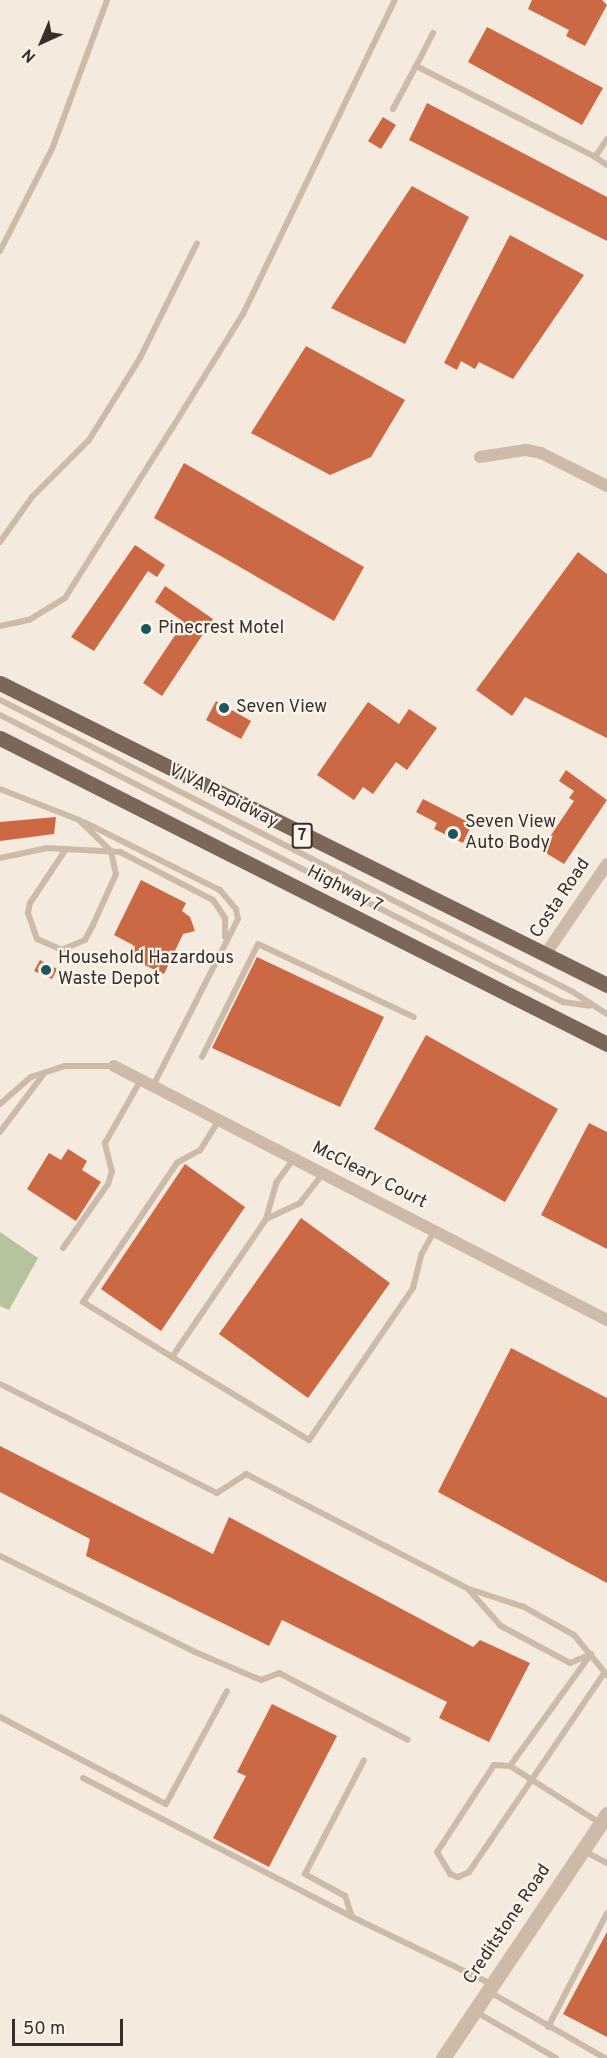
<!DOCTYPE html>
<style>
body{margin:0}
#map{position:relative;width:607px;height:2058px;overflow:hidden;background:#f4eade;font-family:Overpass,sans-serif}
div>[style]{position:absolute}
.green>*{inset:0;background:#b5c49d}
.building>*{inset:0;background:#cb6945}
.service>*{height:6px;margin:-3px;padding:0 3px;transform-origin:3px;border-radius:3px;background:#cdbaa9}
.minor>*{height:12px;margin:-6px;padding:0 6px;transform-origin:6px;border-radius:6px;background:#cdbaa9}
.tertiary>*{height:15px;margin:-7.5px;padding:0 7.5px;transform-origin:7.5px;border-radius:7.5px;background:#cdbaa9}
.primary>*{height:15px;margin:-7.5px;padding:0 7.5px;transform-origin:7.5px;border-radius:7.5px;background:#7c665a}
.dots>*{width:16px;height:16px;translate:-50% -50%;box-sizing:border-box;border:3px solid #fbf4eb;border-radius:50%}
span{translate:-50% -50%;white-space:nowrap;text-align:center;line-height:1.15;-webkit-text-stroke:4.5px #fbf4eb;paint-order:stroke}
.shield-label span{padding:2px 4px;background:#fbf4eb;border:2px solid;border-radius:4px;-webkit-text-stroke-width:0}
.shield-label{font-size:16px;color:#392f29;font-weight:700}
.poi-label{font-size:18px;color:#392f29}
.left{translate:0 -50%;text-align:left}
.street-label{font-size:18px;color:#392f29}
.north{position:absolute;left:12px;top:12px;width:60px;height:60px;-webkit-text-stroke:4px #fbf4eb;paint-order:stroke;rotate:224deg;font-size:16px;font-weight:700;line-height:24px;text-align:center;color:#392f29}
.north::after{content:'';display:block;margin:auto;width:21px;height:27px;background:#392f29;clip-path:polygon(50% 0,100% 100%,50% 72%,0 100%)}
.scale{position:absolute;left:12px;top:2019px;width:111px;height:27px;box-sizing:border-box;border:3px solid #392f29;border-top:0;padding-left:8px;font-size:18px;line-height:21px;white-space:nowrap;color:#392f29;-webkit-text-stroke:4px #fbf4eb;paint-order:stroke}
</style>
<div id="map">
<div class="green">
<i style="clip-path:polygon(0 1232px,38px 1258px,9px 1310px,0 1306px)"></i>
</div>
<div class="building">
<i style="clip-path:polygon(532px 0,602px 0,607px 5px,585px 46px,566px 36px,569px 30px,528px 9px)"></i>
<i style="clip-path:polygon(487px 27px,603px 88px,582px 125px,468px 62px)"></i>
<i style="clip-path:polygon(427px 103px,607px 197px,607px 241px,409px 140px)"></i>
<i style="clip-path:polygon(383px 117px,396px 125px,381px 149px,368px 141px)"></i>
<i style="clip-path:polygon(412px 186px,469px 217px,405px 344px,331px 308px)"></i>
<i style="clip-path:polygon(510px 235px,584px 275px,513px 379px,479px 362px,475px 369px,461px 361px,457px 370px,444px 363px)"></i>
<i style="clip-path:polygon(306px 346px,405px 400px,371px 457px,330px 475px,251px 433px)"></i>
<i style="clip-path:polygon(184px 463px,364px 567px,334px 621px,154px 518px)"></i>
<i style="clip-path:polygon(135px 545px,165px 565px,157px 577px,148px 571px,94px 651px,71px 637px)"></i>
<i style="clip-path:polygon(578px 552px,607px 574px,607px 738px,525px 697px,512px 716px,476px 690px)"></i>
<i style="clip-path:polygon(165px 586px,213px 619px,162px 696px,143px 683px,184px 622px,155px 602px)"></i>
<i style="clip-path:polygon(216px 701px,251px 721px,241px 739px,206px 720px)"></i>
<i style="clip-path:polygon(368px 702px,399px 724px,409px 709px,437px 728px,407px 770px,396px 762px,373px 794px,363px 787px,354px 800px,317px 775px)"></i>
<i style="clip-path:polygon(566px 770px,607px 800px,564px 864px,541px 850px,574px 801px,569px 798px,574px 791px,559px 781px)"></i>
<i style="clip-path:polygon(423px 799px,472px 824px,463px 843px,434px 829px,437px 823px,416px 812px)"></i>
<i style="clip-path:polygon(56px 817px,54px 834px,0 841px,0 822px)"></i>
<i style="clip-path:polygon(141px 880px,186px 903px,182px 911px,190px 917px,195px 931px,183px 934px,164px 974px,127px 957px,133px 945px,114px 935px)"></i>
<i style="clip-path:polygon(257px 957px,384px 1017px,340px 1107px,212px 1048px)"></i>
<i style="clip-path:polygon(40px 960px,57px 969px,52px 979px,34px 971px)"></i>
<i style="clip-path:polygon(426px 1035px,558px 1109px,505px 1202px,374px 1129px)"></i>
<i style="clip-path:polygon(589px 1123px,607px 1132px,607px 1249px,541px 1215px)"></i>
<i style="clip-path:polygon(68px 1149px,87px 1161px,82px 1170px,101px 1182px,76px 1221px,27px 1189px,49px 1153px,61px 1160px)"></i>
<i style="clip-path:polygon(185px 1164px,245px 1207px,161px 1331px,101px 1289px)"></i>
<i style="clip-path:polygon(301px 1218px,390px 1283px,308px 1398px,219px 1334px)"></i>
<i style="clip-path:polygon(511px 1348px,607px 1398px,607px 1583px,438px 1492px)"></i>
<i style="clip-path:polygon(0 1446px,213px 1554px,229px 1517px,473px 1647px,480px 1640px,530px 1663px,489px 1742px,439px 1718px,447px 1702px,282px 1620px,269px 1646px,86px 1556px,90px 1539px,0 1492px)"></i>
<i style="clip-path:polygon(272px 1704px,337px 1736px,269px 1867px,213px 1838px,246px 1776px,237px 1772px)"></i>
<i style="clip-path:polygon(607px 1932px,607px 2037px,563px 2014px)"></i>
</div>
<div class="service">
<i style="left:433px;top:33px;width:37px;rotate:117deg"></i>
<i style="left:416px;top:66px;width:201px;rotate:26.9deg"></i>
<i style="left:595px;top:157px;width:22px;rotate:-56deg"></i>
<i style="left:393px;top:109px;width:49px;rotate:-61.9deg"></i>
<i style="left:595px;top:157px;width:14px;rotate:34deg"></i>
<i style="left:0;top:251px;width:114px;rotate:-63deg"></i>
<i style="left:52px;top:149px;width:159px;rotate:-69.7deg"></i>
<i style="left:0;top:542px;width:55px;rotate:-54.6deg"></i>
<i style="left:32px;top:497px;width:81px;rotate:-45deg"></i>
<i style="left:89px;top:440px;width:97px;rotate:-58.1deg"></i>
<i style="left:140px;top:358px;width:128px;rotate:-63.6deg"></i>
<i style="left:0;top:626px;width:30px;rotate:-12deg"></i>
<i style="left:29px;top:620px;width:42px;rotate:-31.4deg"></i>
<i style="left:65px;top:598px;width:199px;rotate:-57.8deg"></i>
<i style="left:171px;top:430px;width:137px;rotate:-58.2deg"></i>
<i style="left:243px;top:314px;width:349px;rotate:-64.2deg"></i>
<i style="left:0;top:700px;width:643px;rotate:27deg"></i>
<i style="left:573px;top:992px;width:40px;rotate:32.9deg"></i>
<i style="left:0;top:715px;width:632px;rotate:27.01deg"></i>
<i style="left:563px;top:1002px;width:27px;rotate:8deg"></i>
<i style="left:0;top:789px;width:85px;rotate:21.4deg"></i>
<i style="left:79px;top:820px;width:45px;rotate:44.1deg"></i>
<i style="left:111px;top:851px;width:24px;rotate:78deg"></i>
<i style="left:116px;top:874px;width:56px;rotate:114.3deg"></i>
<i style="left:93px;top:925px;width:17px;rotate:118deg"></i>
<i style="left:85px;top:940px;width:25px;rotate:157deg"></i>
<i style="left:62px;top:950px;width:27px;rotate:-156deg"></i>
<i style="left:37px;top:939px;width:28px;rotate:-109deg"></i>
<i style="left:28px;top:913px;width:10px;rotate:-79deg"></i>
<i style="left:30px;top:903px;width:65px;rotate:-56.3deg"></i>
<i style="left:84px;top:822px;width:152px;rotate:26.6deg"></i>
<i style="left:220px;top:890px;width:25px;rotate:50deg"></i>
<i style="left:236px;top:909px;width:10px;rotate:79deg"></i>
<i style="left:238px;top:919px;width:187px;rotate:117deg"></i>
<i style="left:0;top:858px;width:48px;rotate:-12deg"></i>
<i style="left:47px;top:848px;width:73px;rotate:3.1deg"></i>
<i style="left:120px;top:852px;width:105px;rotate:27.3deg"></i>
<i style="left:213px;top:900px;width:22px;rotate:56deg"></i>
<i style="left:225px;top:918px;width:19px;rotate:90deg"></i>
<i style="left:202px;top:1057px;width:126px;rotate:-63.6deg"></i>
<i style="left:258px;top:944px;width:172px;rotate:25.1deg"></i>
<i style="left:0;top:1104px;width:41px;rotate:-41.1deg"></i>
<i style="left:31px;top:1077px;width:36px;rotate:-18deg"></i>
<i style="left:65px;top:1066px;width:49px"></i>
<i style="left:219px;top:1120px;width:36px;rotate:122deg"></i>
<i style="left:200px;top:1150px;width:26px;rotate:151deg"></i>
<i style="left:177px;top:1163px;width:168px;rotate:124.1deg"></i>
<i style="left:83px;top:1302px;width:105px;rotate:31.7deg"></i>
<i style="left:172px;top:1357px;width:167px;rotate:-55.7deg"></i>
<i style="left:266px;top:1219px;width:37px;rotate:-74deg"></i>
<i style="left:276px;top:1183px;width:31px;rotate:-54deg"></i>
<i style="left:0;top:1132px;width:71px;rotate:-53deg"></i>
<i style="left:266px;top:1219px;width:38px;rotate:-25deg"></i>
<i style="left:300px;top:1203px;width:37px;rotate:-52deg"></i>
<i style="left:63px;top:1248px;width:78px;rotate:-54.9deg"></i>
<i style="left:108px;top:1184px;width:13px;rotate:-72deg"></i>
<i style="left:112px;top:1172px;width:30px;rotate:-104deg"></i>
<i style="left:105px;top:1143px;width:73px;rotate:-60.3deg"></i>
<i style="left:172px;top:1357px;width:160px;rotate:31.2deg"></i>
<i style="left:309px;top:1440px;width:184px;rotate:-55.6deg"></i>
<i style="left:413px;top:1288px;width:34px;rotate:-76deg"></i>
<i style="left:421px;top:1255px;width:29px;rotate:-61deg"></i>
<i style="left:0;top:1384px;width:243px;rotate:26.7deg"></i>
<i style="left:217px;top:1493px;width:35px;rotate:-33deg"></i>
<i style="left:246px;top:1474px;width:251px;rotate:27.3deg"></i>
<i style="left:469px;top:1589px;width:58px;rotate:18.1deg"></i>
<i style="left:524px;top:1607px;width:57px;rotate:29.2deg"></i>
<i style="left:574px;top:1635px;width:52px;rotate:50.5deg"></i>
<i style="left:0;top:1556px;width:217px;rotate:26.2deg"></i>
<i style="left:195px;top:1652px;width:72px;rotate:23deg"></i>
<i style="left:261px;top:1680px;width:19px;rotate:-21deg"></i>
<i style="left:279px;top:1673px;width:145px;rotate:27.4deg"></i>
<i style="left:469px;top:1590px;width:48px;rotate:48.4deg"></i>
<i style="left:501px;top:1626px;width:78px;rotate:28.2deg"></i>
<i style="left:570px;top:1663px;width:23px;rotate:-23deg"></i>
<i style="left:591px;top:1654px;width:138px;rotate:125.9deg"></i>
<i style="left:510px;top:1766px;width:16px;rotate:-176deg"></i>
<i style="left:494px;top:1765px;width:104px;rotate:123.2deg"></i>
<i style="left:437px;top:1852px;width:26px;rotate:59deg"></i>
<i style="left:450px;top:1874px;width:9px;rotate:21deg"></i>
<i style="left:458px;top:1877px;width:12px;rotate:-24deg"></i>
<i style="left:469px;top:1872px;width:240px;rotate:-55.8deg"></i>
<i style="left:0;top:1717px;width:187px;rotate:27.7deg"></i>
<i style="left:166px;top:1804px;width:128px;rotate:-61.6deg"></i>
<i style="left:510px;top:1766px;width:107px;rotate:32.3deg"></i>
<i style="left:83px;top:1778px;width:303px;rotate:27.3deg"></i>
<i style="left:352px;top:1917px;width:154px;rotate:25.7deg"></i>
<i style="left:584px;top:1851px;width:26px;rotate:28deg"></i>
<i style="left:352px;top:1917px;width:22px;rotate:-108deg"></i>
<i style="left:345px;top:1896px;width:46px;rotate:-151.2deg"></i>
<i style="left:305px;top:1874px;width:128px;rotate:-62.6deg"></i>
<i style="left:488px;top:1991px;width:135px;rotate:29.8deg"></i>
<i style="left:476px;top:2012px;width:92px;rotate:29.9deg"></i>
<i style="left:548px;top:2027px;width:128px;rotate:-62.6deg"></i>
</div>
<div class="minor">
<i style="left:480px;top:457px;width:47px;rotate:-8.7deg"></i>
<i style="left:526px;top:450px;width:15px;rotate:11deg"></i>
<i style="left:541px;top:453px;width:74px;rotate:26.6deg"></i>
<i style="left:545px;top:955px;width:110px;rotate:-55.7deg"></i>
<i style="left:114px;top:1066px;width:555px;rotate:27.26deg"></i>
</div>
<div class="tertiary">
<i style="left:443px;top:2058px;width:294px;rotate:-56.1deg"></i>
</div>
<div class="primary">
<i style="left:0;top:683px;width:678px;rotate:26.45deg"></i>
<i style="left:0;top:738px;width:680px;rotate:26.75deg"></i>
</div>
<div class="dots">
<i style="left:146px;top:629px;background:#1c575d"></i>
<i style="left:224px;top:708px;background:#1c575d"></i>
<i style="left:453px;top:834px;background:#1c575d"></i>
<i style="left:46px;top:970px;background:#1c575d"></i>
</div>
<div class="shield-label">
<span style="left:302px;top:836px">7</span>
</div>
<div class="poi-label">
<span class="left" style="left:158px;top:629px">Pinecrest Motel</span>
<span class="left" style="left:236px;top:708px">Seven View</span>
<span class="left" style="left:465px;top:834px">Seven View<br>Auto Body</span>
<span class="left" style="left:58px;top:970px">Household Hazardous<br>Waste Depot</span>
</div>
<div class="street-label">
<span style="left:223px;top:797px;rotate:27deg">VIVA Rapidway</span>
<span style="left:344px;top:890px;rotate:27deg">Highway 7</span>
<span style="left:561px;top:899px;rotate:-56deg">Costa Road</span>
<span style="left:369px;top:1176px;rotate:27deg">McCleary Court</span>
<span style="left:508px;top:1925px;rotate:-56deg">Creditstone Road</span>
</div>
<div class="north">N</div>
<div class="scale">50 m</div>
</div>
